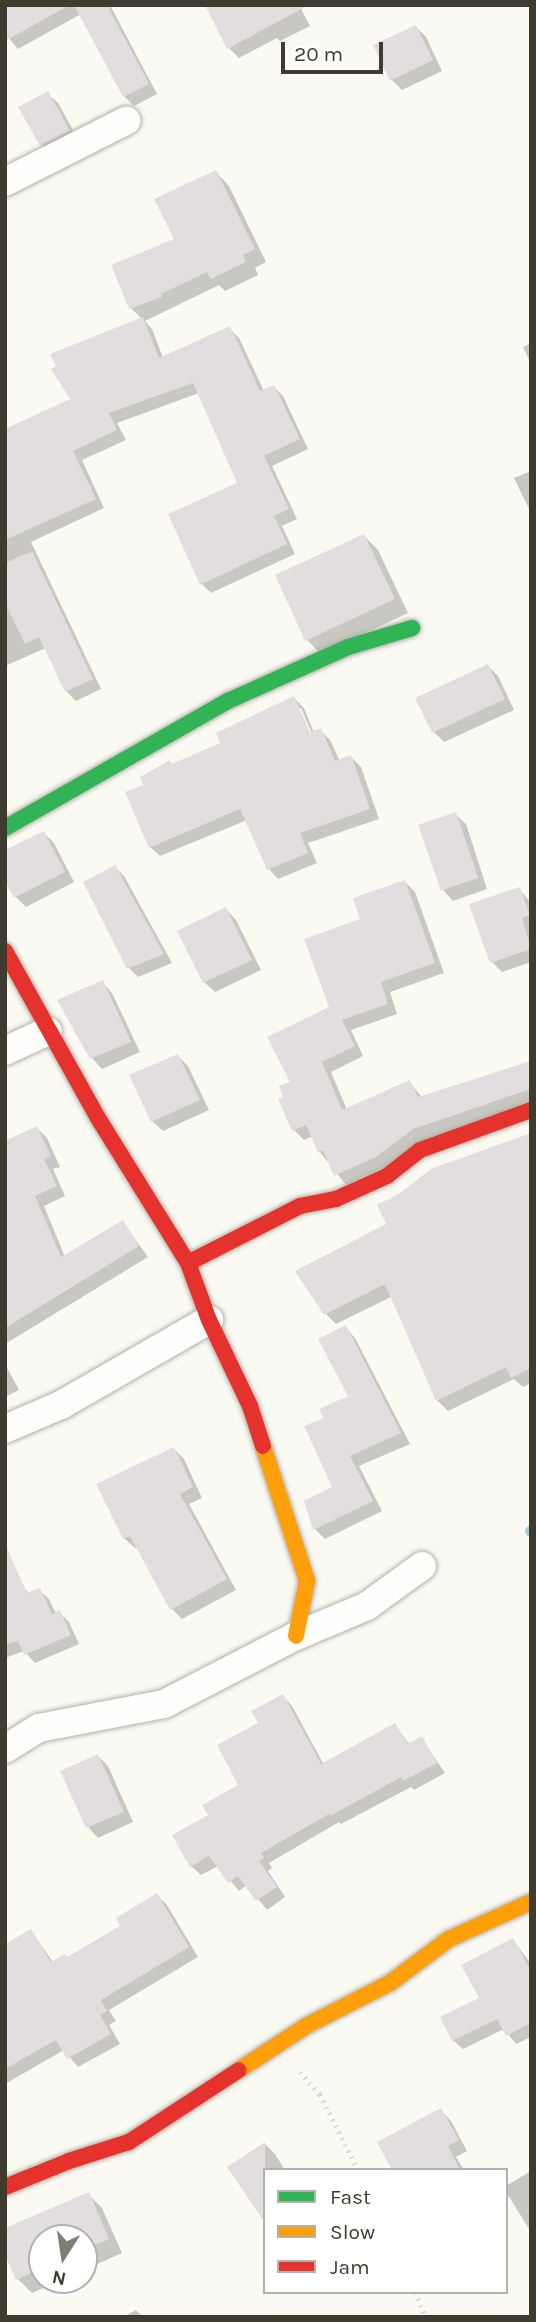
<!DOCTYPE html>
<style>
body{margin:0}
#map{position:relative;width:536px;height:2322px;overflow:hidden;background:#faf9f2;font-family:Karla,sans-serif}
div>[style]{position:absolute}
.shadow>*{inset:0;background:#0003}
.stream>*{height:10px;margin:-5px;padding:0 5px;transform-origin:5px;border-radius:5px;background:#9ecfdd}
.building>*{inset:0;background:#e2dedf}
.path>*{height:4.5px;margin-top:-2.25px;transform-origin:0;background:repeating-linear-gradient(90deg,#dbdad8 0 2px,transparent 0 7px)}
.roads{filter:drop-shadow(0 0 2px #b2b1a8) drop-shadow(0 0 2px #b2b1a8)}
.street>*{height:28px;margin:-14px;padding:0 14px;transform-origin:14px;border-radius:14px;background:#fefefd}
.fast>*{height:16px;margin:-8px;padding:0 8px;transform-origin:8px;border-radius:8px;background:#30b455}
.slow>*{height:16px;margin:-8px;padding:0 8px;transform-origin:8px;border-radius:8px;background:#ff9f0a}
.jam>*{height:16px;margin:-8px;padding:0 8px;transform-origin:8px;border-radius:8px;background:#e5322d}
span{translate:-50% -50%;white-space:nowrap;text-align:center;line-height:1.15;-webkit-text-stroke:5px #fff;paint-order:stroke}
.frame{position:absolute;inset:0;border:7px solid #3f3c2f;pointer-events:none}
.legend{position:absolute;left:263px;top:2168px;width:245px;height:126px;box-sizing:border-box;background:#fff;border:2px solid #b2b1ac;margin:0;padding:9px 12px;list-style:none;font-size:21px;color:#3f3c2f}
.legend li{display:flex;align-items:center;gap:14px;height:35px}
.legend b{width:35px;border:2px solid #b2b1ac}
.north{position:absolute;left:28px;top:2224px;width:70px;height:70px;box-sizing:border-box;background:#fff;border:2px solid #b2b1ac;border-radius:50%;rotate:192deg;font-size:19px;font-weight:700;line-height:28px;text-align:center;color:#3f3c2f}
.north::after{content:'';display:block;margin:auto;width:24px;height:32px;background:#807e73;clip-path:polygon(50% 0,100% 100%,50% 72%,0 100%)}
.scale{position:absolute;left:281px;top:42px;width:102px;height:32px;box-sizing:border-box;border:4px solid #3f3c2f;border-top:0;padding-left:9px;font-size:21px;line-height:24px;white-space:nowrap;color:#3f3c2f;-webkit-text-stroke:5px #fff;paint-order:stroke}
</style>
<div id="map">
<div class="shadow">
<i style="clip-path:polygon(5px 5px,110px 5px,157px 94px,134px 106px,124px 96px,81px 14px,18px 49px,7px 36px)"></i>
<i style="clip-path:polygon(299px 5px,310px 26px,280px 41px,277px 38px,239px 58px,229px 48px)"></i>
<i style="clip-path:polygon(416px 27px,426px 37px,442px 71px,402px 90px,392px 80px)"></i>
<i style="clip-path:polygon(47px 93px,58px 103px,79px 141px,52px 155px,42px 145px)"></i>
<i style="clip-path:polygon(216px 172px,229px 186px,266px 262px,255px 268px,258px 275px,225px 291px,219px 285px,145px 321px,152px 329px,163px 358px,229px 328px,239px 338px,264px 391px,274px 387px,283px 396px,308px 449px,272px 466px,297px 519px,282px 526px,295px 554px,211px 593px,202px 584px,239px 484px,199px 393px,117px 423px,126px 440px,82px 460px,104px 508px,31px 542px,101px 689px,76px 701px,66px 691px,46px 648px,5px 666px,5px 431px,72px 400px,142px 319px,131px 308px,113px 266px,176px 240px)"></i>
<i style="clip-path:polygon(531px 343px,531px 364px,523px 347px)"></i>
<i style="clip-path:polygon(531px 471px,531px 513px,514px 478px)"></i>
<i style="clip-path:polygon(364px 536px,378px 550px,408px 613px,321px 654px,307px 640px)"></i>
<i style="clip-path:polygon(488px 666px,498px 676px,514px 710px,444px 742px,434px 732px)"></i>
<i style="clip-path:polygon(evenodd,294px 698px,304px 708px,314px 733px,320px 730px,330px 740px,340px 761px,351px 757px,361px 767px,379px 819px,308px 843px,317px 863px,278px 879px,269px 869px,247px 820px,160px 856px,150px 847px,145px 786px,173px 765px,223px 744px,218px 734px,294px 698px,297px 708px,301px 708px,315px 740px,312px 741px,297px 708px)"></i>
<i style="clip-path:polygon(455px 814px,466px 824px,487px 889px,453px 901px,443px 890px)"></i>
<i style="clip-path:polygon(44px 833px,54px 843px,74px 882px,26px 907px,16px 897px,5px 878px,5px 850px,16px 849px)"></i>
<i style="clip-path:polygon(115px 867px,124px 876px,172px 963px,138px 977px,129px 968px,86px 882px)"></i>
<i style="clip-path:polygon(405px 882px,415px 892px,444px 973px,390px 992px,397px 1014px,351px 1030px,363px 1056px,331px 1072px,347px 1110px,409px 1082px,422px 1097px,531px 1068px,531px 1100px,346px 1185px,320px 1152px,313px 1136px,304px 1140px,294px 1130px,286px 1098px,331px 1008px,363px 920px)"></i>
<i style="clip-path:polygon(519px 889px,531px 903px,531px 962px,502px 972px,492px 962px)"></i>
<i style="clip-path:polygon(226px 909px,236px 920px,261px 970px,215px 992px,204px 982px)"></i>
<i style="clip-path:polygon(102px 982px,112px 993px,140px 1052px,102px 1069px,92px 1058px,60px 1001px)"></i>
<i style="clip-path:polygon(178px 1056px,188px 1066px,209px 1110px,163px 1131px,152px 1121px)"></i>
<i style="clip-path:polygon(37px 1128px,47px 1138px,60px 1167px,53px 1169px,65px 1196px,44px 1206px,65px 1257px,123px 1222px,148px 1257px,5px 1344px,5px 1142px)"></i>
<i style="clip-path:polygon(388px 1225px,531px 1309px,531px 1383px,523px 1387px,514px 1379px,448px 1411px,437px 1400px,393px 1296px,336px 1324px,326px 1314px)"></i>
<i style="clip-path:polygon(345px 1327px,355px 1338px,410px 1444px,359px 1466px,382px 1511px,325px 1539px,315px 1529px,306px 1502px,334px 1488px,326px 1418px,351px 1397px)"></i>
<i style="clip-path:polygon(5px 1364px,19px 1390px,5px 1397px)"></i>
<i style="clip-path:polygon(174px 1449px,184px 1459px,202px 1498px,189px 1504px,236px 1590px,182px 1619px,172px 1609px,138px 1547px,135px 1548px,124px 1538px)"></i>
<i style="clip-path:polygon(22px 1586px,30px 1594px,39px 1590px,49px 1599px,56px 1614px,59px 1612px,69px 1622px,79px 1644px,35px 1663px,24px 1651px,5px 1658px,5px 1594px)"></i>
<i style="clip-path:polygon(283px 1696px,292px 1706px,324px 1765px,395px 1725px,410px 1745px,422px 1739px,445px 1773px,414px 1790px,411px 1787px,341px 1824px,339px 1822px,269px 1863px,272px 1868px,268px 1871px,285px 1897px,267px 1910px,247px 1885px,239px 1891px,218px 1866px,201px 1875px,191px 1866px,211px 1816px,241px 1785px,261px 1724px)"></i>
<i style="clip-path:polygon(98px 1756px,108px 1766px,133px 1822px,98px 1838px,88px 1827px,62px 1772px)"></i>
<i style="clip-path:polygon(157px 1895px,167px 1905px,198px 1957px,109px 2010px,116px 2021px,109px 2025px,120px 2044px,78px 2067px,64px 2050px,5px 2084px,5px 1946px,31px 1931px,53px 1962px,67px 1959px,123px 1927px)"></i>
<i style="clip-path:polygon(513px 1940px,531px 1964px,531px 2037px,516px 2044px,504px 2029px,463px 2049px,453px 2040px,481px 1998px)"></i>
<i style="clip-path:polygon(441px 2110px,451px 2121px,467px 2151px,456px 2157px,464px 2170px,394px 2170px)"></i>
<i style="clip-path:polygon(265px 2144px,275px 2154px,285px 2170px,265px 2170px)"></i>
<i style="clip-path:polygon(531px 2171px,531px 2232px,506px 2192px,506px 2186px)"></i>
<i style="clip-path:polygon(88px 2194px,102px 2208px,122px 2253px,84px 2270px,84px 2238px,42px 2238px,42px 2280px,61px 2280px,32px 2293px,18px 2279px,5px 2251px)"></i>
<i style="clip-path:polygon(136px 2310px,143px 2317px,123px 2317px)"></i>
</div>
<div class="stream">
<i style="left:530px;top:1531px;width:1px;rotate:45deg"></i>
</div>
<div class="building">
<i style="clip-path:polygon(5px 5px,70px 5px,5px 41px)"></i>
<i style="clip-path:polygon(74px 5px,107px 5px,149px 84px,123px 97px)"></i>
<i style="clip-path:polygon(205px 5px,309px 5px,227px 49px)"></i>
<i style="clip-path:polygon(416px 25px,433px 60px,390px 81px,373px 45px)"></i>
<i style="clip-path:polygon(48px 91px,70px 131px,40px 146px,18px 107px)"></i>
<i style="clip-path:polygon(216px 170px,255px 249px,243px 255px,246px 262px,211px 279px,207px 272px,161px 294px,162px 297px,129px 309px,111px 265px,174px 239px,154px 199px)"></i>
<i style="clip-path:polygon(143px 317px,159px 358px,230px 326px,260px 391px,274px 385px,300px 439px,264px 456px,289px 509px,274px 516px,287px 544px,200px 585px,168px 514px,237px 483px,193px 383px,109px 413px,117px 430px,73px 451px,96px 499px,5px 540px,5px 429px,70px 399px,51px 369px,56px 366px,50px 354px)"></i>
<i style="clip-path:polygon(364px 534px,395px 599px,305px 641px,275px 575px)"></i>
<i style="clip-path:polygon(32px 551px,93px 679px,65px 692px,39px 637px,25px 644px,5px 603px,5px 563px)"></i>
<i style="clip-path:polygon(488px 664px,505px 699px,432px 733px,415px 698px)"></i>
<i style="clip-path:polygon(294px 696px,310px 732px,321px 728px,335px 761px,351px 755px,370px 809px,300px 833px,308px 853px,267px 870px,240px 809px,149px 848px,125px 792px,143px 785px,140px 777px,170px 760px,172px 764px,220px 743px,216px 733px)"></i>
<i style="clip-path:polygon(456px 812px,478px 878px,441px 891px,418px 825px)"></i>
<i style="clip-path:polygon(44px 831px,65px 872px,14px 898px,5px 881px,5px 850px)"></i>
<i style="clip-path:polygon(115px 865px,164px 954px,127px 969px,83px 882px)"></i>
<i style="clip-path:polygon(405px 880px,435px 963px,381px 982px,388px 1004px,342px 1020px,355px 1046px,322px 1062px,342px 1110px,410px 1080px,418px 1097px,531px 1061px,531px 1089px,413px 1129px,376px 1157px,334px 1176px,323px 1150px,318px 1153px,306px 1125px,292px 1131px,278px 1099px,283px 1097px,279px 1086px,290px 1082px,267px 1037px,329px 1007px,304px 939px,360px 919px,353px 898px)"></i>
<i style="clip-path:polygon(520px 887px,530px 915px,522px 918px,531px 949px,490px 963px,469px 904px)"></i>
<i style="clip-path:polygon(226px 907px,252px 960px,203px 983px,177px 931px)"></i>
<i style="clip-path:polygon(103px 980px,131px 1042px,90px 1059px,57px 1000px)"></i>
<i style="clip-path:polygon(178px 1054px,200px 1100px,151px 1122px,129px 1075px)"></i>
<i style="clip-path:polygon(37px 1126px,51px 1156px,44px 1159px,57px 1186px,35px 1196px,61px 1257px,123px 1220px,139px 1246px,5px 1328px,5px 1141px)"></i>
<i style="clip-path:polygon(531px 1133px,531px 1368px,511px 1378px,506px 1367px,436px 1401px,385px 1284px,324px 1315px,295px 1271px,386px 1224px,377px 1205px,400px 1193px,431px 1169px)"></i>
<i style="clip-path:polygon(346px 1325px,401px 1433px,350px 1456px,373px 1501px,313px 1530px,304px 1501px,332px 1487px,304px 1426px,324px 1418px,319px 1409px,348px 1396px,318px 1339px)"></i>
<i style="clip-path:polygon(174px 1447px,193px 1487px,180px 1494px,227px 1579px,170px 1610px,130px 1536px,123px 1539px,96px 1484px)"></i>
<i style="clip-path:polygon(5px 1544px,27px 1593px,40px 1588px,52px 1614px,60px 1610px,71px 1635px,24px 1655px,18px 1641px,5px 1645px)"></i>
<i style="clip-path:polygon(283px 1694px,321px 1764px,395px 1723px,408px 1744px,422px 1736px,437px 1763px,403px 1781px,401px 1777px,330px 1816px,329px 1814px,261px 1853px,264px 1858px,259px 1861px,277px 1887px,256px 1901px,238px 1876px,228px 1883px,209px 1856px,190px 1867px,172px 1835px,208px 1815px,202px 1805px,238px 1785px,217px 1745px,258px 1723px,251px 1711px)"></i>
<i style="clip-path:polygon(98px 1754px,124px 1812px,86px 1828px,60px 1771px)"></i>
<i style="clip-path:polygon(157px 1893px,189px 1947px,101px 2000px,107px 2011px,100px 2015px,111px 2034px,67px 2059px,56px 2040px,5px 2069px,5px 1944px,31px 1929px,51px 1962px,65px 1954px,67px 1957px,120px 1926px,116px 1918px)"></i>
<i style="clip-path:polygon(513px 1938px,531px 1971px,531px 2023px,506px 2036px,497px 2019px,452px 2041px,440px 2017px,479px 1998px,461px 1965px)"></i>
<i style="clip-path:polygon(441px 2108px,459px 2140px,448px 2146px,460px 2170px,392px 2170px,377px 2142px)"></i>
<i style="clip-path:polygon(265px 2142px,265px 2223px,227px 2167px)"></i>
<i style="clip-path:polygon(89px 2192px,109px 2239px,84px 2250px,84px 2238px,42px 2238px,42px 2268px,16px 2280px,5px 2255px,5px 2228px)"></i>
</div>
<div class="path">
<i style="left:300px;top:2072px;width:30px;rotate:48deg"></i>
<i style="left:320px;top:2094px;width:85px;rotate:63.4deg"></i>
<i style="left:415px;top:2292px;width:27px;rotate:66deg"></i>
</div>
<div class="roads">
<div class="street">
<i style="left:5px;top:182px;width:136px;rotate:-26.8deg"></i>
<i style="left:5px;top:1051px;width:47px;rotate:-24.9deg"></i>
<i style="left:5px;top:1429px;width:61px;rotate:-23.2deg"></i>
<i style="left:61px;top:1405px;width:171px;rotate:-29.9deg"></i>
<i style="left:5px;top:1749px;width:40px;rotate:-32deg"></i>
<i style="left:39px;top:1728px;width:127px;rotate:-10.9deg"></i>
<i style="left:164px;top:1704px;width:148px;rotate:-27.3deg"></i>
<i style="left:296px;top:1636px;width:77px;rotate:-22.9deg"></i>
<i style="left:367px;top:1606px;width:68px;rotate:-36deg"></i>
</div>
<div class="fast">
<i style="left:5px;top:828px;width:257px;rotate:-29.7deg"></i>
<i style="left:228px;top:701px;width:132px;rotate:-24.2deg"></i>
<i style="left:348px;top:647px;width:67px;rotate:-16.5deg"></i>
</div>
<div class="slow">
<i style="left:263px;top:1446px;width:142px;rotate:71.9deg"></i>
<i style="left:307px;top:1581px;width:56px;rotate:101.3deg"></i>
<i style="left:239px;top:2070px;width:80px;rotate:-33.3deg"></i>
<i style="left:306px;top:2026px;width:94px;rotate:-27.1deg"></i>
<i style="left:390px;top:1983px;width:74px;rotate:-36.7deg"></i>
<i style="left:449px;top:1939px;width:90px;rotate:-24.3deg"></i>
</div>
<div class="jam">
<i style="left:5px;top:951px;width:191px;rotate:60.9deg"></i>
<i style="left:98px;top:1118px;width:171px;rotate:58.2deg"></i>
<i style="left:188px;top:1263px;width:61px;rotate:69.8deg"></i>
<i style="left:209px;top:1320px;width:95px;rotate:64.5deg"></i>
<i style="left:250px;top:1406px;width:42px;rotate:72deg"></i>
<i style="left:188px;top:1263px;width:126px;rotate:-27deg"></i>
<i style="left:300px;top:1206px;width:37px;rotate:-11deg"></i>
<i style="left:336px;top:1199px;width:56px;rotate:-24.3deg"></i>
<i style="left:387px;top:1176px;width:42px;rotate:-38.2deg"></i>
<i style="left:420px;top:1150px;width:118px;rotate:-19.8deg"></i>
<i style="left:5px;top:2187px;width:69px;rotate:-22.1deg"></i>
<i style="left:69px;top:2161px;width:63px;rotate:-17.6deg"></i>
<i style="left:129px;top:2142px;width:131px;rotate:-33.2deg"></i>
</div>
</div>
<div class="frame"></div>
<ul class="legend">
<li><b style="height:9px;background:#30b455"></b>Fast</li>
<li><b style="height:9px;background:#ff9f0a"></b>Slow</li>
<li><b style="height:9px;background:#e5322d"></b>Jam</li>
</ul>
<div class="north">N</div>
<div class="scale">20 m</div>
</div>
